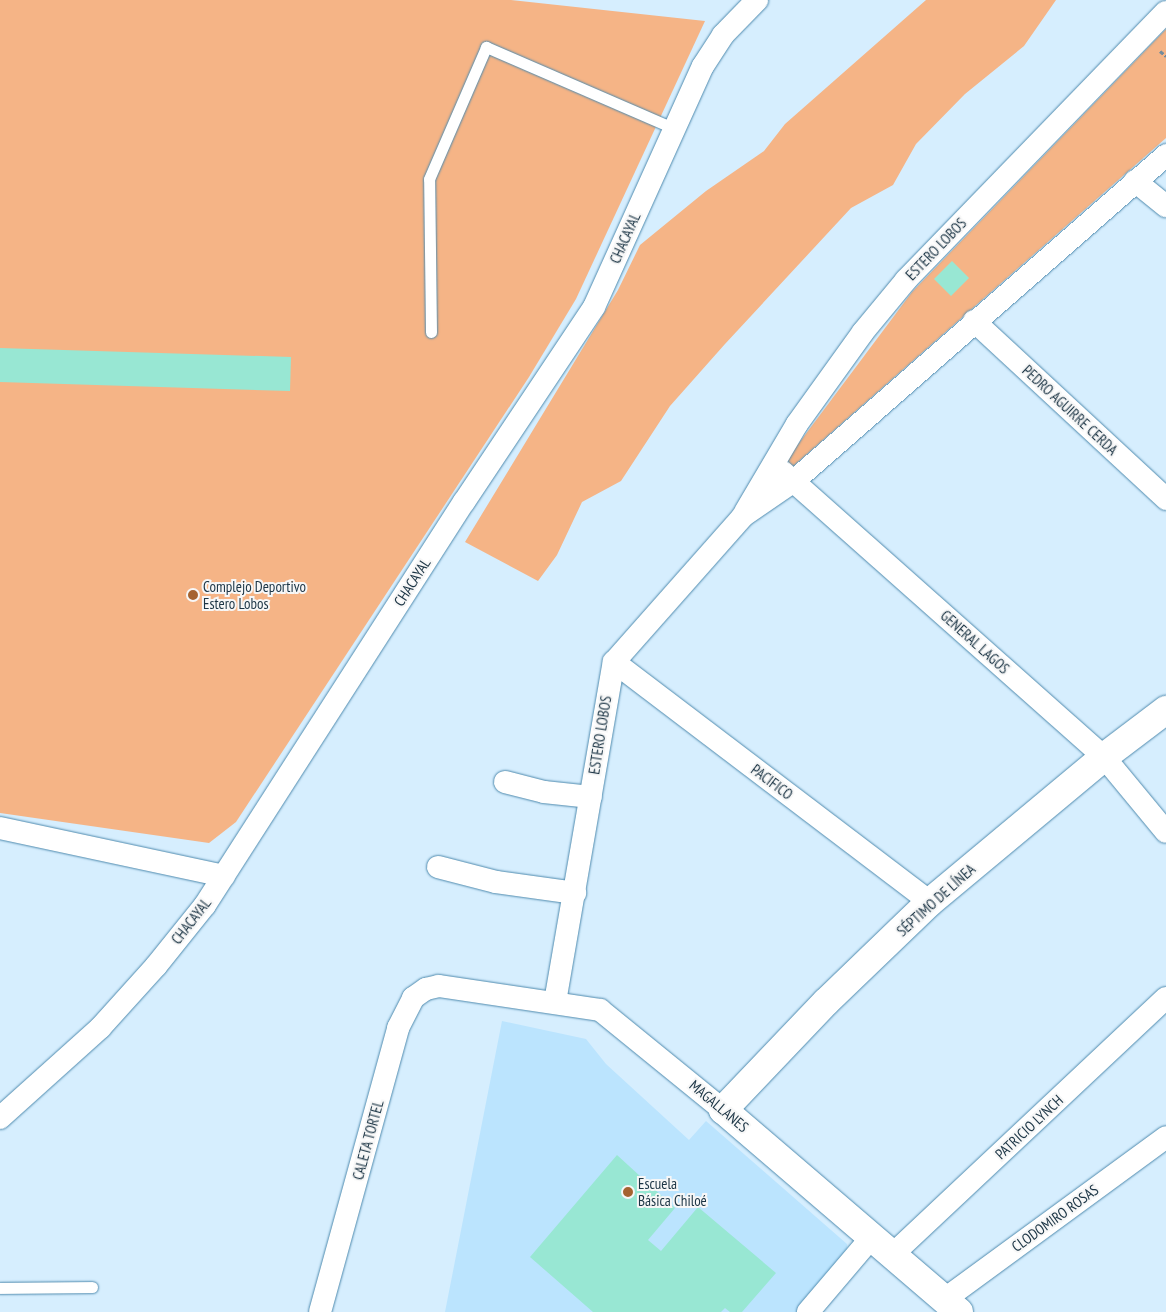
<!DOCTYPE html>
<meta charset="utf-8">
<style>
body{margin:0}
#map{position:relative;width:1166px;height:1312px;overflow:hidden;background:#d6eefe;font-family:"PT Sans Narrow",sans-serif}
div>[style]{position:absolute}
.built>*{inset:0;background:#bbe4fe}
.green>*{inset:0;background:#f5b486}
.building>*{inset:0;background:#98e7d3}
.path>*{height:3px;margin-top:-1.5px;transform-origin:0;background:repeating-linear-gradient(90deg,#738b9b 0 4px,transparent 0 6.5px)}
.roads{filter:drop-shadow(0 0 1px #4e8aae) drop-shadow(0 0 1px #4e8aae)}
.service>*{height:11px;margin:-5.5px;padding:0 5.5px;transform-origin:5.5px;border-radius:5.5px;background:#fff}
.minor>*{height:22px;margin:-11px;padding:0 11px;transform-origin:11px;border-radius:11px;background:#fff}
.tertiary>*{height:28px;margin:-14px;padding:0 14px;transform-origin:14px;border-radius:14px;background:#fff}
.dots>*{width:14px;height:14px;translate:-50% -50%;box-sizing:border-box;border:2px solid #f7f7f7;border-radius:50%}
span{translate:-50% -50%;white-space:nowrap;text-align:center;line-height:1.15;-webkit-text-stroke:4px #f7f7f7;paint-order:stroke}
.street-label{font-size:15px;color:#1c3545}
.poi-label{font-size:15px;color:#1c3545}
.left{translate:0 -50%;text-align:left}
</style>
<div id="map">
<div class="built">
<i style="clip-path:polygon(502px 1021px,586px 1039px,606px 1064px,689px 1140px,706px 1121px,847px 1244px,848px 1258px,803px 1312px,445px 1312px)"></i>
</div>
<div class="green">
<i style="clip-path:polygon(0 0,511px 0,705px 21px,576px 299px,529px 377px,236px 822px,209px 843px,0 813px)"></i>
<i style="clip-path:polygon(926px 0,1056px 0,1024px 46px,965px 94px,916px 144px,893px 185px,851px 208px,725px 344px,670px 406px,621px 481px,582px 502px,557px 555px,538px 581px,465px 542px,618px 290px,640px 245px,706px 191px,764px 151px,785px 124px)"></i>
<i style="clip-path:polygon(1166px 29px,1166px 138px,790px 469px,784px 463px,912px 292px)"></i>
</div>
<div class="building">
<i style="clip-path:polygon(952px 261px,969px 278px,951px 296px,934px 279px)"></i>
<i style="clip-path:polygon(0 348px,291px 357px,290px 391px,0 382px)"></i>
<i style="clip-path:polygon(617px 1155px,675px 1208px,648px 1240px,661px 1251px,698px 1207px,776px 1273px,742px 1312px,730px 1312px,725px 1308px,721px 1312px,593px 1312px,530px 1257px)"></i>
</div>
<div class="path">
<i style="left:1160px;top:51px;width:8px;rotate:40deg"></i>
</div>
<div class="roads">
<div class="service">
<i style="left:431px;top:332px;width:153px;rotate:-90.7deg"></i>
<i style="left:429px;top:179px;width:144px;rotate:-66.6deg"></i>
<i style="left:486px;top:47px;width:204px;rotate:23.4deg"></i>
<i style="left:0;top:1288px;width:92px;rotate:-0.6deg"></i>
</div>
<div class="minor">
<i style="left:1135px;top:181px;width:40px;rotate:39deg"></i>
<i style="left:974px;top:321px;width:262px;rotate:42.8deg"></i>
<i style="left:783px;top:472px;width:429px;rotate:41.6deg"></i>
<i style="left:1104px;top:757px;width:97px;rotate:50.4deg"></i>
<i style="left:745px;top:512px;width:102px;rotate:-59.4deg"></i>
<i style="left:797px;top:424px;width:113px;rotate:-54.3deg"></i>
<i style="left:863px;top:332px;width:67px;rotate:-50.4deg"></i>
<i style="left:906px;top:280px;width:373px;rotate:-45.9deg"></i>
<i style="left:614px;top:662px;width:397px;rotate:37.2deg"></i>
<i style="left:505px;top:782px;width:40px;rotate:14.4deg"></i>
<i style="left:544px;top:792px;width:47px;rotate:6.1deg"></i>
<i style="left:0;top:828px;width:229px;rotate:12.1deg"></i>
<i style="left:438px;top:867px;width:60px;rotate:14.5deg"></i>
<i style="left:496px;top:882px;width:80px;rotate:7.9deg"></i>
<i style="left:555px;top:1002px;width:345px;rotate:-80.2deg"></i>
<i style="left:614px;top:662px;width:195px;rotate:-48.5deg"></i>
<i style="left:743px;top:516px;width:62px;rotate:-34.5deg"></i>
<i style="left:794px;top:481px;width:495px;rotate:-41.2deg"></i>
<i style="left:0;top:1118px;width:135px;rotate:-42deg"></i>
<i style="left:100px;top:1028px;width:84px;rotate:-47.9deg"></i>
<i style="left:156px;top:966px;width:78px;rotate:-51.2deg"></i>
<i style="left:205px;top:905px;width:479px;rotate:-57.3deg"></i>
<i style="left:464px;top:502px;width:234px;rotate:-56.3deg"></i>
<i style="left:594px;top:307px;width:265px;rotate:-65.7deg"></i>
<i style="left:703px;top:66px;width:37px;rotate:-57deg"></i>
<i style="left:723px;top:35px;width:49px;rotate:-45.8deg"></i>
<i style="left:891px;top:1256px;width:377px;rotate:-43.2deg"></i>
<i style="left:945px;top:1299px;width:274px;rotate:-36.2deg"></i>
<i style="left:320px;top:1312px;width:295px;rotate:-74.6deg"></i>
<i style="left:398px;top:1028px;width:34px;rotate:-63deg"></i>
<i style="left:413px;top:998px;width:16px;rotate:-35deg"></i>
<i style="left:426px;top:989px;width:13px;rotate:-13deg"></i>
<i style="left:439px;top:986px;width:163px;rotate:8.5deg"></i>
<i style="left:600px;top:1010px;width:159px;rotate:39.1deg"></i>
<i style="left:808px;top:1312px;width:97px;rotate:-49.6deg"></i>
</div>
<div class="tertiary">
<i style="left:959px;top:1312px;width:311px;rotate:-139.4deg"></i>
<i style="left:723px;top:1110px;width:149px;rotate:-46.4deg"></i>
<i style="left:826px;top:1002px;width:144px;rotate:-43.9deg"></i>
<i style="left:930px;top:902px;width:226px;rotate:-39.8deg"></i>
<i style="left:1104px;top:757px;width:78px;rotate:-37.2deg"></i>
</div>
</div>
<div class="dots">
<i style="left:193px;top:595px;background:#a56330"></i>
<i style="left:628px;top:1192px;background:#a56330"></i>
</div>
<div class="street-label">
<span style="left:625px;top:238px;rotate:-66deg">CHACAYAL</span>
<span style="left:936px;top:249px;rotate:-46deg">ESTERO LOBOS</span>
<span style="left:1070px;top:410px;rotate:43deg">PEDRO AGUIRRE CERDA</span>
<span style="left:412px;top:582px;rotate:-57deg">CHACAYAL</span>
<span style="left:975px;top:642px;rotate:42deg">GENERAL LAGOS</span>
<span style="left:600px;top:735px;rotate:-81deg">ESTERO LOBOS</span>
<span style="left:772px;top:782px;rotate:37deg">PACIFICO</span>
<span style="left:936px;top:900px;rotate:-42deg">SÉPTIMO DE LÍNEA</span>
<span style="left:191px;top:921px;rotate:-52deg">CHACAYAL</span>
<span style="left:719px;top:1106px;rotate:40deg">MAGALLANES</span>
<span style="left:1029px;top:1127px;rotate:-43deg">PATRICIO LYNCH</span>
<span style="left:368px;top:1140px;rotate:-75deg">CALETA TORTEL</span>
<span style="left:1055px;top:1218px;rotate:-36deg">CLODOMIRO ROSAS</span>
</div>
<div class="poi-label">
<span class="left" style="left:203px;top:595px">Complejo Deportivo<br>Estero Lobos</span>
<span class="left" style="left:638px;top:1192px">Escuela<br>Básica Chiloé</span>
</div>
</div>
